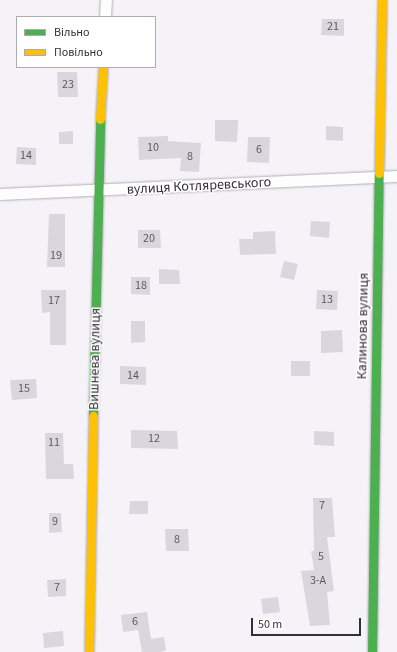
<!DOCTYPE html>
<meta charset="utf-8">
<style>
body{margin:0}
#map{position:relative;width:397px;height:652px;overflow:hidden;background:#f6f3f8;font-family:"Source Sans 3",sans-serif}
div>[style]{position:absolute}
.building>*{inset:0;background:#dad6de}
.roads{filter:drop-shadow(0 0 1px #b2aeb5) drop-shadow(0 0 1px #b2aeb5)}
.street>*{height:11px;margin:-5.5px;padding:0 5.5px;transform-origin:5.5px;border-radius:5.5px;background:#fefdfe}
.fast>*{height:9px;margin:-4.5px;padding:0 4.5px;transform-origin:4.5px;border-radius:4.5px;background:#4caf50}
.slow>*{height:9px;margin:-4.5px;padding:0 4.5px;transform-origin:4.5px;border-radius:4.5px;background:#ffc107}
span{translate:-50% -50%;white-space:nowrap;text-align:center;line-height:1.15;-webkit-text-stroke:3px #fff;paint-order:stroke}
.number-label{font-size:12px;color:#5e5862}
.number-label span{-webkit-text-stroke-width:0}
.street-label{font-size:14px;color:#342e39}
.legend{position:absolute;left:16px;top:16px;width:140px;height:52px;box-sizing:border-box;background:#fff;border:1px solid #aeabb0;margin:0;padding:5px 7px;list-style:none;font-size:12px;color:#342e39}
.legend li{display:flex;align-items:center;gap:8px;height:20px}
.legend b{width:20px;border:1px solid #aeabb0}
.scale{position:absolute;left:251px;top:618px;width:110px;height:18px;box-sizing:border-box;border:2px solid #342e39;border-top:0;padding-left:5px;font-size:12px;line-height:14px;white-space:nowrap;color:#342e39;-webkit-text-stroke:3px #fff;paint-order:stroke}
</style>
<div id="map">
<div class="building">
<i style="clip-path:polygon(322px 19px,344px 19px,344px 36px,321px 35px)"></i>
<i style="clip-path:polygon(57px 72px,77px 72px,78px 97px,58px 97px)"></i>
<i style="clip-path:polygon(215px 120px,238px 120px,237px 142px,215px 141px)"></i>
<i style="clip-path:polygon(326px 126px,343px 127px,343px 141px,326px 140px)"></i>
<i style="clip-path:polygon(73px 131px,73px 144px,59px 144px,59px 132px)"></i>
<i style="clip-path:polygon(168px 136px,168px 141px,201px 143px,199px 172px,180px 171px,181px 158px,139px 160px,138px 137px)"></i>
<i style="clip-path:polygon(248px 137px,270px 137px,269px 163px,247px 162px)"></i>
<i style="clip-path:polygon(17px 147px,36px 148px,36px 165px,16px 164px)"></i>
<i style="clip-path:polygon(49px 214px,65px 214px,65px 267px,47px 267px)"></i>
<i style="clip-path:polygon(311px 221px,330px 222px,329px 238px,310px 236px)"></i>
<i style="clip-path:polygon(138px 230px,160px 230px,161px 248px,138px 248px)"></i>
<i style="clip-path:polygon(275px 231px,276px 254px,240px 255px,239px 239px,253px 239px,253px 232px)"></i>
<i style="clip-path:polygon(284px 261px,298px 264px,294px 280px,280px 277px)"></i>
<i style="clip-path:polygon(159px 269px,179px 270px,180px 284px,159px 284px)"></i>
<i style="clip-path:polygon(131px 277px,150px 277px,150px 295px,131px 294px)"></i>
<i style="clip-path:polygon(41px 290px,66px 290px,66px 345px,50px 345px,50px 312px,42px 313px)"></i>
<i style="clip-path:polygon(317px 290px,338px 291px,337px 310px,316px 309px)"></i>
<i style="clip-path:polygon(131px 321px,145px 321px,145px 342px,131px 343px)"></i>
<i style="clip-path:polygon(342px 330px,343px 352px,321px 353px,321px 331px)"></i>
<i style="clip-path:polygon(291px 361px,310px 361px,310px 376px,291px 376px)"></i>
<i style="clip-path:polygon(120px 366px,146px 367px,146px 385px,120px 384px)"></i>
<i style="clip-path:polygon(36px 379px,37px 398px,12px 400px,10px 380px)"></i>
<i style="clip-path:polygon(131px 430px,177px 431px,178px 449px,131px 448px)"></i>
<i style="clip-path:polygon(314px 431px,334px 432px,334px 446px,314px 445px)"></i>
<i style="clip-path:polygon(45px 433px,63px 433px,64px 464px,73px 464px,74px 479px,46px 479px)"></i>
<i style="clip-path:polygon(313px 498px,332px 498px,335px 537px,327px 537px,334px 591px,327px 592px,330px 625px,310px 626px,301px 571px,314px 570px,311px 551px,314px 551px)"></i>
<i style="clip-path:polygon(130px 501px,148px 501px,148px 514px,129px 514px)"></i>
<i style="clip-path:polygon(49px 513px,61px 513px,62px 532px,49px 533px)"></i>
<i style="clip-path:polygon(165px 529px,188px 529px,189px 551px,166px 551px)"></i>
<i style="clip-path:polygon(66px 579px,66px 596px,48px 597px,47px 580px)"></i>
<i style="clip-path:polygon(278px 597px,280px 612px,263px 614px,261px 599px)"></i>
<i style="clip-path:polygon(147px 612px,151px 639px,164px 637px,166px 650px,161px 652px,142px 652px,138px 630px,123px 632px,121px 615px)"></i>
<i style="clip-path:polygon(63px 631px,64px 646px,44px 648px,43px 633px)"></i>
</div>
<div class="roads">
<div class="street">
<i style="left:105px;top:17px;width:17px;rotate:-87deg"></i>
<i style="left:0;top:194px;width:397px;rotate:-2.6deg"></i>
</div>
<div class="fast">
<i style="left:93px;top:416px;width:297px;rotate:-88.6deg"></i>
<i style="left:372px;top:652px;width:479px;rotate:-89.2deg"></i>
</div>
<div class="slow">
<i style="left:100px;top:119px;width:52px;rotate:-86.7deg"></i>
<i style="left:379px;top:173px;width:173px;rotate:-89deg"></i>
<i style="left:89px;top:652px;width:236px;rotate:-89deg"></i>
</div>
</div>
<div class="number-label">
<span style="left:333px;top:27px">21</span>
<span style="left:68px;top:85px">23</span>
<span style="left:153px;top:148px">10</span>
<span style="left:259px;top:150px">6</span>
<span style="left:26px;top:156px">14</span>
<span style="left:190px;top:157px">8</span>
<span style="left:149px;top:239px">20</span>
<span style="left:56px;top:256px">19</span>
<span style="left:141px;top:286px">18</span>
<span style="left:327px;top:300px">13</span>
<span style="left:54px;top:301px">17</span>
<span style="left:133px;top:376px">14</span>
<span style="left:24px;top:389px">15</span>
<span style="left:154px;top:439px">12</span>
<span style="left:54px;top:443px">11</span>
<span style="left:322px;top:506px">7</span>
<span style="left:55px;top:522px">9</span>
<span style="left:177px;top:540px">8</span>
<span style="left:321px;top:557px">5</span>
<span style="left:318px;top:581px">3-А</span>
<span style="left:57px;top:588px">7</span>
<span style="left:135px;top:622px">6</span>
</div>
<div class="street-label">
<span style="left:199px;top:186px;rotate:-3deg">вулиця Котляревського</span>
<span style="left:363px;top:326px;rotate:-89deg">Калинова вулиця</span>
<span style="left:95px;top:359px;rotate:-89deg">Вишнева вулиця</span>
</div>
<ul class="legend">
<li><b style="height:5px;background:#4caf50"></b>Вільно</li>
<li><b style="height:5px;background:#ffc107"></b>Повільно</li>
</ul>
<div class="scale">50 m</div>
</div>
